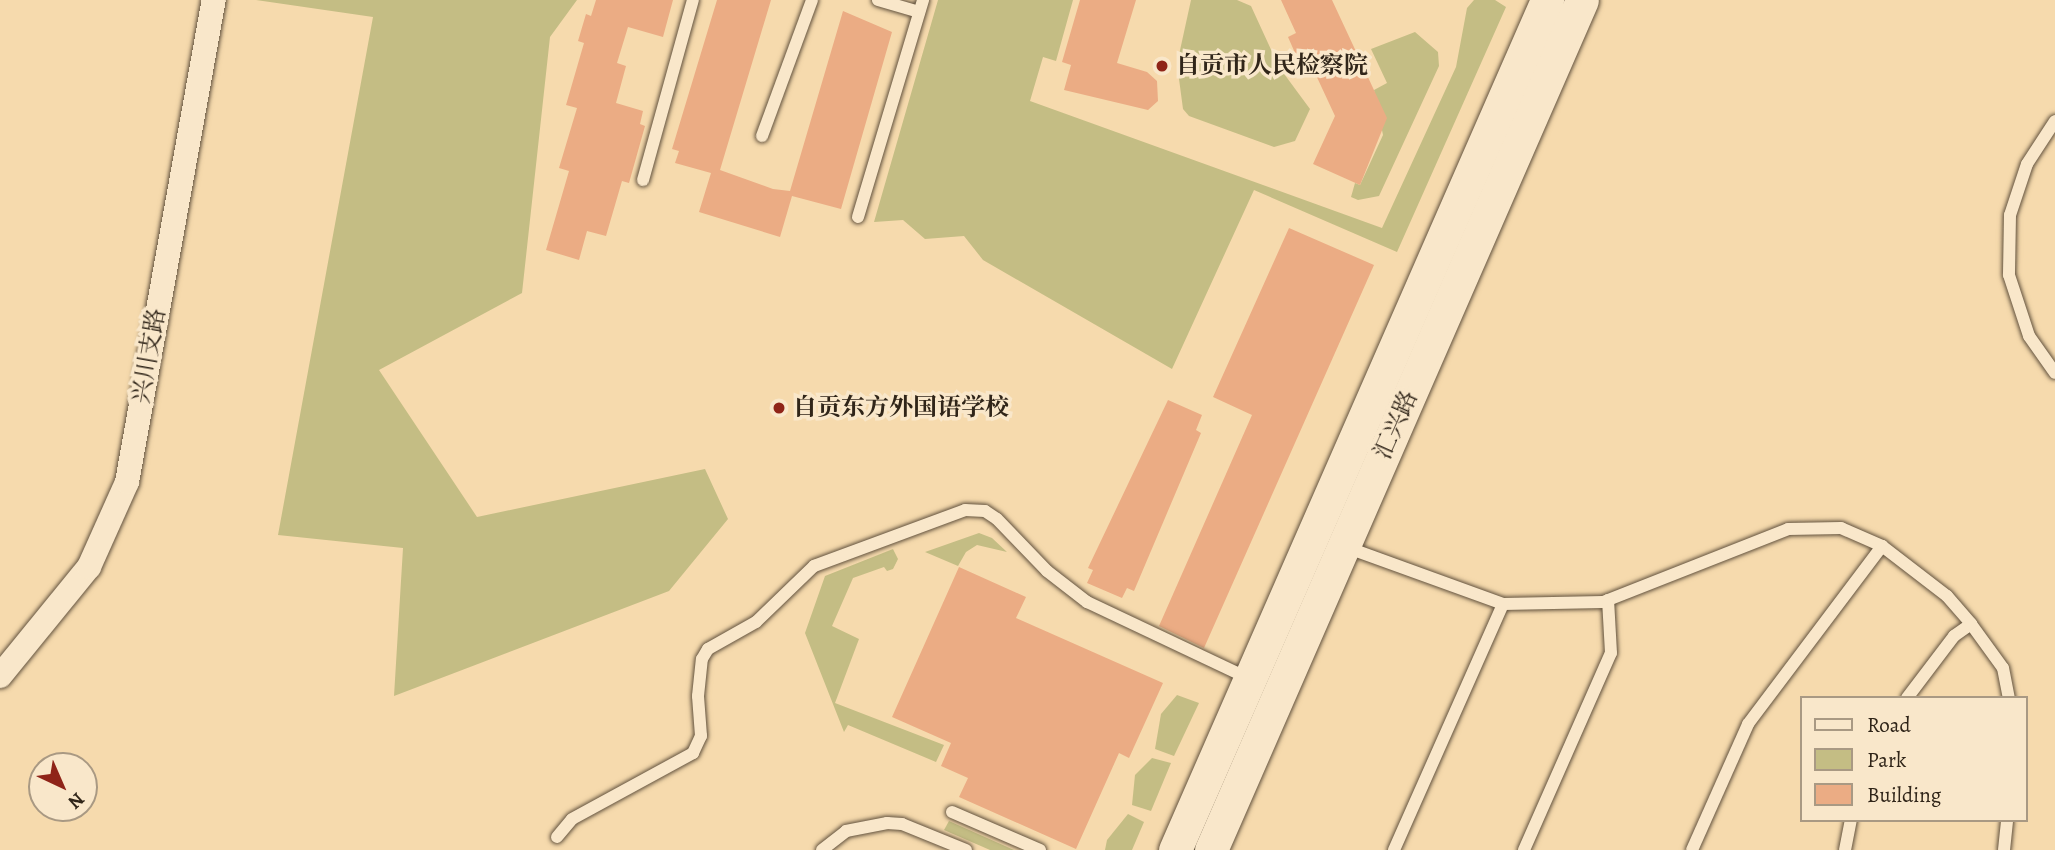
<!DOCTYPE html>
<meta charset="utf-8">
<style>
body{margin:0}
#map{position:relative;width:2055px;height:850px;overflow:hidden;background:#f6daad;font-family:Alegreya,"Noto Serif SC",serif}
div>[style]{position:absolute}
.green>*{inset:0;background:#c4bd84}
.building>*{inset:0;background:#ebac84}
.roads{filter:drop-shadow(0 0 2px #62523e) drop-shadow(0 0 2px #62523e)}
.lane>*{height:12px;margin:-6px;padding:0 6px;transform-origin:6px;border-radius:6px;background:#f9e7ca}
.street>*{height:24px;margin:-12px;padding:0 12px;transform-origin:12px;border-radius:12px;background:#f9e7ca}
.secondary>*{height:33px;margin:-16.5px;padding:0 16.5px;transform-origin:16.5px;border-radius:16.5px;background:#f9e7ca}
.dots>*{width:19px;height:19px;translate:-50% -50%;box-sizing:border-box;border:4px solid #f9e7ca;border-radius:50%}
span{translate:-50% -50%;white-space:nowrap;text-align:center;line-height:1.15;-webkit-text-stroke:7px #f9e7ca;paint-order:stroke}
.poi-label{font-size:24px;color:#302519;font-weight:700}
.left{translate:0 -50%;text-align:left}
.street-label{font-size:24px;color:#302519}
.legend{position:absolute;left:1800px;top:696px;width:228px;height:126px;box-sizing:border-box;background:#f9e7ca;border:2px solid #a99983;margin:0;padding:9px 12px;list-style:none;font-size:21px;color:#302519}
.legend li{display:flex;align-items:center;gap:14px;height:35px}
.legend b{width:35px;border:2px solid #a99983}
.north{position:absolute;left:28px;top:752px;width:70px;height:70px;box-sizing:border-box;background:#f9e7ca;border:2px solid #a99983;border-radius:50%;rotate:136deg;font-size:19px;font-weight:700;line-height:28px;text-align:center;color:#302519}
.north::after{content:'';display:block;margin:auto;width:24px;height:32px;background:#8f2418;clip-path:polygon(50% 0,100% 100%,50% 72%,0 100%)}
</style>
<div id="map">
<div class="green">
<i style="clip-path:polygon(577px 0,550px 37px,522px 293px,379px 370px,477px 517px,705px 469px,728px 519px,669px 591px,394px 696px,403px 548px,278px 535px,373px 17px,256px 0)"></i>
<i style="clip-path:polygon(938px 0,1073px 0,1056px 61px,1043px 57px,1030px 101px,1382px 228px,1456px 67px,1467px 8px,1474px 0,1495px 0,1506px 7px,1397px 252px,1254px 190px,1172px 369px,983px 260px,964px 236px,925px 239px,903px 220px,874px 222px)"></i>
<i style="clip-path:polygon(1191px 0,1237px 0,1251px 6px,1279px 67px,1310px 109px,1295px 141px,1274px 147px,1189px 116px,1183px 109px,1177px 64px)"></i>
<i style="clip-path:polygon(1415px 32px,1438px 52px,1439px 66px,1379px 196px,1358px 200px,1351px 197px,1355px 183px,1360px 185px,1383px 135px,1374px 90px,1387px 83px,1371px 49px)"></i>
<i style="clip-path:polygon(979px 533px,992px 538px,1007px 552px,977px 545px,966px 552px,958px 566px,925px 552px)"></i>
<i style="clip-path:polygon(893px 549px,898px 559px,893px 569px,887px 571px,884px 567px,853px 578px,832px 626px,859px 639px,835px 703px,944px 745px,936px 762px,848px 725px,844px 732px,805px 633px,825px 576px)"></i>
<i style="clip-path:polygon(1177px 695px,1199px 703px,1174px 756px,1155px 749px,1161px 714px)"></i>
<i style="clip-path:polygon(1152px 758px,1171px 763px,1151px 811px,1132px 805px,1135px 775px)"></i>
<i style="clip-path:polygon(1128px 814px,1144px 822px,1132px 850px,1105px 850px,1107px 840px)"></i>
<i style="clip-path:polygon(949px 821px,1014px 850px,990px 850px,944px 830px)"></i>
</div>
<div class="building">
<i style="clip-path:polygon(596px 0,673px 0,663px 37px,628px 27px,617px 63px,626px 66px,616px 103px,643px 111px,640px 124px,645px 126px,629px 183px,622px 181px,606px 236px,587px 231px,579px 260px,546px 250px,569px 171px,559px 168px,577px 108px,566px 105px,584px 43px,578px 41px,586px 14px,591px 16px)"></i>
<i style="clip-path:polygon(717px 0,771px 0,720px 170px,773px 189px,790px 191px,843px 11px,892px 32px,841px 209px,792px 196px,780px 237px,699px 212px,711px 173px,675px 163px,679px 151px,672px 149px)"></i>
<i style="clip-path:polygon(1080px 0,1136px 0,1117px 63px,1147px 72px,1157px 81px,1158px 101px,1148px 110px,1064px 90px,1071px 65px,1062px 62px)"></i>
<i style="clip-path:polygon(1281px 0,1332px 0,1387px 118px,1360px 185px,1313px 164px,1335px 116px,1308px 58px,1299px 62px,1288px 37px,1296px 33px)"></i>
<i style="clip-path:polygon(1289px 228px,1374px 265px,1204px 648px,1159px 626px,1252px 415px,1213px 397px)"></i>
<i style="clip-path:polygon(1168px 400px,1202px 415px,1196px 430px,1201px 433px,1134px 591px,1127px 588px,1122px 598px,1087px 583px,1093px 570px,1088px 568px)"></i>
<i style="clip-path:polygon(959px 567px,1026px 597px,1016px 618px,1163px 683px,1129px 758px,1119px 753px,1076px 849px,959px 797px,968px 778px,941px 766px,951px 743px,892px 717px)"></i>
</div>
<div class="roads">
<div class="lane">
<i style="left:878px;top:0;width:43px;rotate:16.3deg"></i>
<i style="left:2055px;top:121px;width:51px;rotate:123.1deg"></i>
<i style="left:2027px;top:164px;width:54px;rotate:108.4deg"></i>
<i style="left:2010px;top:215px;width:60px;rotate:91deg"></i>
<i style="left:2009px;top:275px;width:64px;rotate:71.8deg"></i>
<i style="left:2029px;top:336px;width:45px;rotate:54.9deg"></i>
<i style="left:762px;top:136px;width:145px;rotate:-69.8deg"></i>
<i style="left:643px;top:180px;width:187px;rotate:-74.5deg"></i>
<i style="left:858px;top:217px;width:227px;rotate:-73.3deg"></i>
<i style="left:1343px;top:546px;width:170px;rotate:19.9deg"></i>
<i style="left:1503px;top:604px;width:100px;rotate:-1.1deg"></i>
<i style="left:1603px;top:602px;width:199px;rotate:-21.5deg"></i>
<i style="left:1788px;top:529px;width:53px;rotate:-1.1deg"></i>
<i style="left:1841px;top:528px;width:45px;rotate:23.7deg"></i>
<i style="left:1907px;top:698px;width:78px;rotate:-52.8deg"></i>
<i style="left:1954px;top:636px;width:21px;rotate:-35deg"></i>
<i style="left:952px;top:812px;width:96px;rotate:23.4deg"></i>
<i style="left:557px;top:837px;width:23px;rotate:-50deg"></i>
<i style="left:572px;top:819px;width:138px;rotate:-28.6deg"></i>
<i style="left:693px;top:753px;width:19px;rotate:-65deg"></i>
<i style="left:701px;top:736px;width:40px;rotate:-94.3deg"></i>
<i style="left:698px;top:696px;width:37px;rotate:-84deg"></i>
<i style="left:702px;top:659px;width:12px;rotate:-59deg"></i>
<i style="left:708px;top:649px;width:55px;rotate:-29.4deg"></i>
<i style="left:756px;top:622px;width:81px;rotate:-44deg"></i>
<i style="left:814px;top:566px;width:161px;rotate:-20.3deg"></i>
<i style="left:965px;top:510px;width:20px;rotate:3deg"></i>
<i style="left:985px;top:511px;width:14px;rotate:34deg"></i>
<i style="left:997px;top:519px;width:72px;rotate:46.1deg"></i>
<i style="left:1047px;top:571px;width:51px;rotate:37.8deg"></i>
<i style="left:1087px;top:602px;width:178px;rotate:25.3deg"></i>
<i style="left:822px;top:850px;width:31px;rotate:-38deg"></i>
<i style="left:846px;top:831px;width:42px;rotate:-11deg"></i>
<i style="left:887px;top:823px;width:15px;rotate:4deg"></i>
<i style="left:902px;top:824px;width:69px;rotate:22.1deg"></i>
<i style="left:1394px;top:850px;width:269px;rotate:-66.1deg"></i>
<i style="left:1524px;top:850px;width:215px;rotate:-66.2deg"></i>
<i style="left:1611px;top:653px;width:53px;rotate:-93.2deg"></i>
<i style="left:1692px;top:850px;width:138px;rotate:-66deg"></i>
<i style="left:1748px;top:724px;width:223px;rotate:-53deg"></i>
<i style="left:1882px;top:546px;width:82px;rotate:37.6deg"></i>
<i style="left:1947px;top:596px;width:37px;rotate:49deg"></i>
<i style="left:1971px;top:624px;width:54px;rotate:54deg"></i>
<i style="left:2003px;top:668px;width:31px;rotate:79deg"></i>
<i style="left:1845px;top:850px;width:31px;rotate:-79deg"></i>
<i style="left:2004px;top:850px;width:30px;rotate:-84deg"></i>
</div>
<div class="street">
<i style="left:0;top:676px;width:141px;rotate:-50.8deg"></i>
<i style="left:89px;top:567px;width:93px;rotate:-65.9deg"></i>
<i style="left:127px;top:482px;width:490px;rotate:-79.8deg"></i>
</div>
<div class="secondary">
<i style="left:1175px;top:850px;width:928px;rotate:-66.36deg"></i>
<i style="left:1211px;top:850px;width:927px;rotate:-66.42deg"></i>
</div>
</div>
<div class="dots">
<i style="left:1162px;top:66px;background:#8f2418"></i>
<i style="left:779px;top:408px;background:#8f2418"></i>
</div>
<div class="poi-label">
<span class="left" style="left:1176px;top:66px">自贡市人民检察院</span>
<span class="left" style="left:793px;top:408px">自贡东方外国语学校</span>
</div>
<div class="street-label">
<span style="left:149px;top:356px;rotate:-80deg">兴川支路</span>
<span style="left:1396px;top:425px;rotate:-66deg">汇兴路</span>
</div>
<ul class="legend">
<li><b style="height:9px;background:#f9e7ca"></b>Road</li>
<li><b style="height:19px;background:#c4bd84"></b>Park</li>
<li><b style="height:19px;background:#ebac84"></b>Building</li>
</ul>
<div class="north">N</div>
</div>
